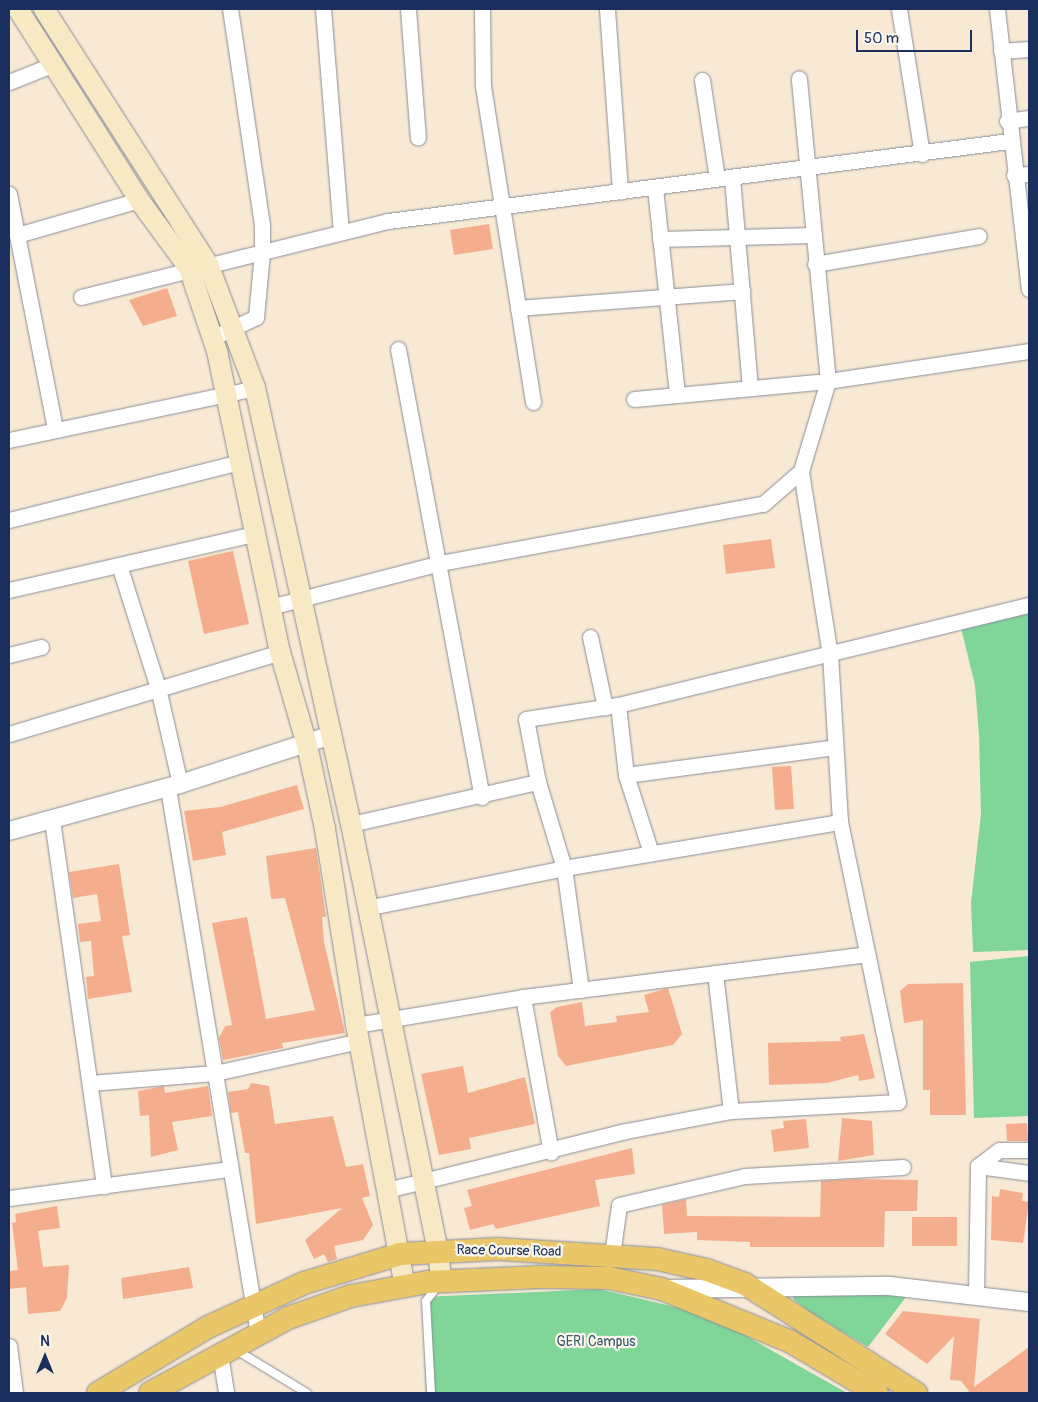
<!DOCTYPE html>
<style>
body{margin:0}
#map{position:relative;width:1038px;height:1402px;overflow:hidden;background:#f7e9d4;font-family:Pangolin,sans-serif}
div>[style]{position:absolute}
.green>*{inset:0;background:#80d599}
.building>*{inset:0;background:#f4ae8d}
.roads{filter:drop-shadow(0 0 1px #898c99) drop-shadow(0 0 1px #898c99)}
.service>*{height:8px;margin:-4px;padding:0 4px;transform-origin:4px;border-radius:4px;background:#fff}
.minor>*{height:15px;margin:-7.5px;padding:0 7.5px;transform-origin:7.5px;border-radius:7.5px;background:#fff}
.tertiary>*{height:18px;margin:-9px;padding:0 9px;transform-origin:9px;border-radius:9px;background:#fff}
.secondary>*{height:20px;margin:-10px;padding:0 10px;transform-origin:10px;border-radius:10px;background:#f6e9c3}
.primary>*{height:22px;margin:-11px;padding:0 11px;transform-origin:11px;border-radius:11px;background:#e9c769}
span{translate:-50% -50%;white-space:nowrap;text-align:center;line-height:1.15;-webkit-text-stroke:4.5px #fbf7ec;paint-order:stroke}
.street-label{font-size:14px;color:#1b2f5e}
.park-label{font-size:14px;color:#34586d}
.frame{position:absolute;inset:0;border:10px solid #1b2f5e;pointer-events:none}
.north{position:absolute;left:20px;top:1332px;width:50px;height:50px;-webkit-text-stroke:4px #fbf7ec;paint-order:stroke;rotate:0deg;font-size:14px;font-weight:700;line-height:20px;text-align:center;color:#1b2f5e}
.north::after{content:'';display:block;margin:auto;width:18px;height:22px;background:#1b2f5e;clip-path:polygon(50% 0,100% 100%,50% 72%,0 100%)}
.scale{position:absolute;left:856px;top:30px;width:116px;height:22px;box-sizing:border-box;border:2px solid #1b2f5e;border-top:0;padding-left:6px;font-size:15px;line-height:18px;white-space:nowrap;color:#1b2f5e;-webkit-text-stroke:4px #fbf7ec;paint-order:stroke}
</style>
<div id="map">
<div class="green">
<i style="clip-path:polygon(1029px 611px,1029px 950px,973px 952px,971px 903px,981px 814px,979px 735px,975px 685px,961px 628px)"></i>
<i style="clip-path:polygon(1029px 956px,1029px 1116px,974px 1118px,970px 962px)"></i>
<i style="clip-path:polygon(599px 1289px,709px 1315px,847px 1393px,426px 1393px,423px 1297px)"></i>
<i style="clip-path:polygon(795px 1291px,857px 1293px,906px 1297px,868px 1347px,808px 1311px,793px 1299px)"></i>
</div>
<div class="building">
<i style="clip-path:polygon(489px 224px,493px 249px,454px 255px,450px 230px)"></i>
<i style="clip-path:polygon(167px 288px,177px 316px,143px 326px,129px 300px)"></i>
<i style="clip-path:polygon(771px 539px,775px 568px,726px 574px,723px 545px)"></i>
<i style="clip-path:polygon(233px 551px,249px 624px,204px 634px,188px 561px)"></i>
<i style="clip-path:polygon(791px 766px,794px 809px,775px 810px,772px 767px)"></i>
<i style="clip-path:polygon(297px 785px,304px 809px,222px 832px,226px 855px,193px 861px,184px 811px,220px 807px)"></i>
<i style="clip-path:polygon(316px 848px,326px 917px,322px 917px,324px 942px,345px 1033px,282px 1043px,283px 1048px,223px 1060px,219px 1038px,225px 1026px,232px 1025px,212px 923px,247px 917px,266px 1019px,315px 1010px,285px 898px,271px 899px,266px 856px)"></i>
<i style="clip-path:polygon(119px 864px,130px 935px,122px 936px,132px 992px,88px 999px,86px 977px,94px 976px,91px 941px,80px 942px,78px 924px,101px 921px,97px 894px,73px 898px,69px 872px)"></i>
<i style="clip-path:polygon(963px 983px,966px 1115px,930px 1115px,930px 1090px,923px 1090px,923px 1020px,904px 1023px,900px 991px,908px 984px)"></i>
<i style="clip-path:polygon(668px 988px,682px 1034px,673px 1045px,566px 1066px,558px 1056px,550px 1012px,557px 1007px,582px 1002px,585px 1026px,617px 1022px,616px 1016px,649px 1012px,644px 995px)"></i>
<i style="clip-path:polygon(864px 1034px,875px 1078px,859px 1081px,858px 1075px,827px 1083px,769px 1085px,768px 1043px,841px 1041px,840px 1037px)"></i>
<i style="clip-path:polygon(463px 1066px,468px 1093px,525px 1077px,535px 1124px,469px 1138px,471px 1149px,439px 1155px,421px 1074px)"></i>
<i style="clip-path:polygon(251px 1083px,269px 1086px,275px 1124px,333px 1116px,346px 1167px,363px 1164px,370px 1196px,362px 1198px,373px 1225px,363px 1240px,334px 1246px,337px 1259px,328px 1262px,324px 1254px,314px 1259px,305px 1240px,342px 1208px,256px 1224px,249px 1153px,245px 1153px,238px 1112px,231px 1113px,228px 1092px,248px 1089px)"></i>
<i style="clip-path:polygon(164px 1086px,165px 1093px,208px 1086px,212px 1116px,172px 1122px,178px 1150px,151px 1157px,149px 1115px,140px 1116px,138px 1091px)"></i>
<i style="clip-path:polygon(842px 1118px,872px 1121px,874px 1155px,838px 1161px)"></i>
<i style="clip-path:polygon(806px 1119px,809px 1148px,774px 1152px,771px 1130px,784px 1128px,783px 1121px)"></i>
<i style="clip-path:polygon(1027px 1123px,1028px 1141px,1007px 1141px,1006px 1124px)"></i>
<i style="clip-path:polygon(632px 1148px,635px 1174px,595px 1180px,600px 1206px,496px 1229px,493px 1224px,470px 1230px,464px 1208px,472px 1206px,467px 1190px)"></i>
<i style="clip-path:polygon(855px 1179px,918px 1180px,917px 1211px,885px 1211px,884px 1247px,750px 1247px,750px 1242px,697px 1240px,697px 1232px,664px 1234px,662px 1205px,686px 1199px,687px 1216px,820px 1217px,821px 1181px)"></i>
<i style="clip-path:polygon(1000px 1189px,1023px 1193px,1022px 1201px,1029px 1202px,1023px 1243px,991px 1240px,992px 1196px,999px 1197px)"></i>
<i style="clip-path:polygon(57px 1206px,60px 1228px,38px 1231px,43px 1267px,69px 1265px,67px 1298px,60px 1311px,28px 1314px,26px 1287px,10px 1289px,9px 1271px,18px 1270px,12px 1223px,16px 1222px,15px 1214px)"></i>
<i style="clip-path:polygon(912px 1217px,957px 1217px,957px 1246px,912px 1246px)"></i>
<i style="clip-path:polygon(189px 1267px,193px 1288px,123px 1299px,121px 1278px)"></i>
<i style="clip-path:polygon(903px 1311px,980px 1319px,974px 1387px,1029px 1347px,1029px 1393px,966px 1393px,969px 1391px,961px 1381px,950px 1380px,954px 1336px,927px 1364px,885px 1334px)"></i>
</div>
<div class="roads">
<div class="service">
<i style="left:236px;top:1350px;width:83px;rotate:31.2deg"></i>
<i style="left:431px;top:1393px;width:92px;rotate:-93.1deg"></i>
<i style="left:426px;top:1301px;width:18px;rotate:-52deg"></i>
</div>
<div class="minor">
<i style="left:323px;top:9px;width:223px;rotate:85.4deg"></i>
<i style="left:408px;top:9px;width:129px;rotate:85.6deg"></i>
<i style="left:482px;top:9px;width:77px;rotate:89.3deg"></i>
<i style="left:483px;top:86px;width:320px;rotate:81deg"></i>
<i style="left:607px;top:9px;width:183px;rotate:85.9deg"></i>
<i style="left:899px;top:9px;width:147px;rotate:81deg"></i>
<i style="left:997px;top:9px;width:282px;rotate:83.5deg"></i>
<i style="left:1001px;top:51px;width:28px;rotate:-4deg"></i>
<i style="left:702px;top:80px;width:99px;rotate:81.3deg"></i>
<i style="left:9px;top:82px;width:46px;rotate:-21.6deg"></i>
<i style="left:1007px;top:121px;width:22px;rotate:-8deg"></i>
<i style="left:1014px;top:175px;width:15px;rotate:-4deg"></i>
<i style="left:732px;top:178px;width:210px;rotate:85.1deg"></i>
<i style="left:655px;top:188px;width:208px;rotate:83.9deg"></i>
<i style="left:9px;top:194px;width:239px;rotate:78.9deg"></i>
<i style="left:17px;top:235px;width:127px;rotate:-16deg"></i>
<i style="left:660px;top:239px;width:154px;rotate:-1.5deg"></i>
<i style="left:815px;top:264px;width:166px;rotate:-9.7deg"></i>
<i style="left:81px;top:297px;width:316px;rotate:-13.9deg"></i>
<i style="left:388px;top:221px;width:626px;rotate:-7.34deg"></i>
<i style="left:518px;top:308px;width:225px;rotate:-4.3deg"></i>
<i style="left:212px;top:338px;width:49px;rotate:-25.5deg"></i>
<i style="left:256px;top:317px;width:65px;rotate:-84.7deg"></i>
<i style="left:262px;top:252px;width:27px;rotate:-90deg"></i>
<i style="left:262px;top:225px;width:218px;rotate:-98.4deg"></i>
<i style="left:398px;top:349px;width:456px;rotate:79.4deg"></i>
<i style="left:634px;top:399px;width:195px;rotate:-5.3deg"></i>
<i style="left:828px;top:381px;width:304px;rotate:-95.5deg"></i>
<i style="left:9px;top:440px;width:251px;rotate:-11.9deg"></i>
<i style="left:9px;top:520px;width:238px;rotate:-14.1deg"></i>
<i style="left:119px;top:565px;width:129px;rotate:72.4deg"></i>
<i style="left:158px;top:688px;width:98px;rotate:77.1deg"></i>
<i style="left:9px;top:590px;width:250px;rotate:-12.9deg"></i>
<i style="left:270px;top:607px;width:176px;rotate:-14.5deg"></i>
<i style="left:440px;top:563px;width:328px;rotate:-10.4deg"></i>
<i style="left:763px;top:504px;width:50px;rotate:-41deg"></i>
<i style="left:801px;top:471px;width:94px;rotate:-73.3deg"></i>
<i style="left:828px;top:381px;width:203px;rotate:-8.5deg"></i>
<i style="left:590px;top:637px;width:72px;rotate:77.9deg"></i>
<i style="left:9px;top:655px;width:33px;rotate:-14deg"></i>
<i style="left:618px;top:705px;width:70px;rotate:83.5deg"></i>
<i style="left:626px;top:775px;width:82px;rotate:72.2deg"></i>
<i style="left:9px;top:734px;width:283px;rotate:-16.8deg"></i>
<i style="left:626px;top:775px;width:211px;rotate:-7.6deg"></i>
<i style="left:168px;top:788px;width:553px;rotate:80.64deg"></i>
<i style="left:52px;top:820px;width:370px;rotate:81.9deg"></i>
<i style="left:351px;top:824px;width:192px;rotate:-12.7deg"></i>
<i style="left:366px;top:908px;width:202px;rotate:-11.4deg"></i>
<i style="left:564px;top:868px;width:280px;rotate:-9.5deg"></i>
<i style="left:715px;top:973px;width:139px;rotate:83.4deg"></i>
<i style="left:581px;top:990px;width:123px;rotate:-97.9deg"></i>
<i style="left:564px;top:868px;width:90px;rotate:-106.8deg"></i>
<i style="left:538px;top:782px;width:64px;rotate:-100.8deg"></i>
<i style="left:526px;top:719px;width:93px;rotate:-8.7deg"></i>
<i style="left:618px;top:705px;width:423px;rotate:-13.7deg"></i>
<i style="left:523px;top:997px;width:158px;rotate:79.8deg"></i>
<i style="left:356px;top:1025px;width:169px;rotate:-9.5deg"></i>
<i style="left:523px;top:997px;width:347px;rotate:-7.1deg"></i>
<i style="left:90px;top:1083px;width:125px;rotate:-4.6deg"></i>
<i style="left:215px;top:1073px;width:148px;rotate:-12.5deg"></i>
<i style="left:978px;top:1166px;width:26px;rotate:-37deg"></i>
<i style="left:999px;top:1150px;width:30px"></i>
<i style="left:387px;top:1190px;width:246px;rotate:-13.9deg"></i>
<i style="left:626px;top:1131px;width:107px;rotate:-10.8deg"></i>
<i style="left:731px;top:1111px;width:167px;rotate:-3.1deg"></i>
<i style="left:898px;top:1102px;width:286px;rotate:-101.7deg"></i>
<i style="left:840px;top:822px;width:167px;rotate:-93.4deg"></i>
<i style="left:830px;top:655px;width:186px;rotate:-99deg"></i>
<i style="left:9px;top:1198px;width:223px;rotate:-7.5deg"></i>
<i style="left:612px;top:1255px;width:50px;rotate:-82deg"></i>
<i style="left:619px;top:1205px;width:129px;rotate:-13deg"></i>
<i style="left:745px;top:1176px;width:158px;rotate:-3.3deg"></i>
<i style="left:976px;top:1295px;width:129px;rotate:-89.1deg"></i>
<i style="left:978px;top:1166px;width:51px;rotate:7.8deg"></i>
<i style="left:9px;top:1346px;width:47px;rotate:82.7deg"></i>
<i style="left:220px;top:1354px;width:39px;rotate:81deg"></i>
</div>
<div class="tertiary">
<i style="left:9px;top:831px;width:177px;rotate:-15.4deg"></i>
<i style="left:180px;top:784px;width:160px;rotate:-17.9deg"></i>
<i style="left:666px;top:1289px;width:224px;rotate:-0.8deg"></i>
<i style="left:890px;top:1286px;width:140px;rotate:6.6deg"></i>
</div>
<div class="secondary">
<i style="left:18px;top:9px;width:226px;rotate:57.6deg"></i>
<i style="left:139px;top:200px;width:84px;rotate:53.7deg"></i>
<i style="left:189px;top:268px;width:88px;rotate:71.4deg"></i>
<i style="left:217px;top:351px;width:308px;rotate:78.2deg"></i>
<i style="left:280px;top:652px;width:97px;rotate:73.8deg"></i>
<i style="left:307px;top:745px;width:86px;rotate:77.9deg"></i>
<i style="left:325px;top:829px;width:198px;rotate:81deg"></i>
<i style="left:356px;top:1025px;width:266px;rotate:79.4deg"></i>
<i style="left:44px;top:9px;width:303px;rotate:57.3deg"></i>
<i style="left:208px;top:264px;width:133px;rotate:69.2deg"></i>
<i style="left:255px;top:388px;width:446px;rotate:77.6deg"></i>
<i style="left:351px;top:824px;width:435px;rotate:78.5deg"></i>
<i style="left:438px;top:1250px;width:31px;rotate:84deg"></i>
</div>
<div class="primary">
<i style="left:98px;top:1393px;width:128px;rotate:-31deg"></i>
<i style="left:208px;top:1327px;width:106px;rotate:-24.6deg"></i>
<i style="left:304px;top:1283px;width:100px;rotate:-16.8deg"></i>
<i style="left:400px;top:1254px;width:98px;rotate:-2.9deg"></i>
<i style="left:498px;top:1249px;width:159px;rotate:3.6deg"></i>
<i style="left:657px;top:1259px;width:51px;rotate:12.4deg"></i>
<i style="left:707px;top:1270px;width:40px;rotate:20.2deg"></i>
<i style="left:745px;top:1284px;width:203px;rotate:32.5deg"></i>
<i style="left:150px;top:1393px;width:157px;rotate:-28.5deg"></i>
<i style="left:288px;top:1318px;width:67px;rotate:-19.2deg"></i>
<i style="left:351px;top:1296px;width:77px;rotate:-10.4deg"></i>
<i style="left:427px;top:1282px;width:114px;rotate:-2.5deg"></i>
<i style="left:541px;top:1277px;width:68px;rotate:0.8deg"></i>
<i style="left:609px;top:1278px;width:54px;rotate:11.7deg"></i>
<i style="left:662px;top:1289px;width:139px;rotate:22.3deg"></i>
<i style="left:791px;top:1342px;width:100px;rotate:30.7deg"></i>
</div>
</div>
<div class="street-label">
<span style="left:509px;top:1251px;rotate:1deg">Race Course Road</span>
</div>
<div class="park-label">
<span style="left:596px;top:1342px">GERI Campus</span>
</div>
<div class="frame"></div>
<div class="north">N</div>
<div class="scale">50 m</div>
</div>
